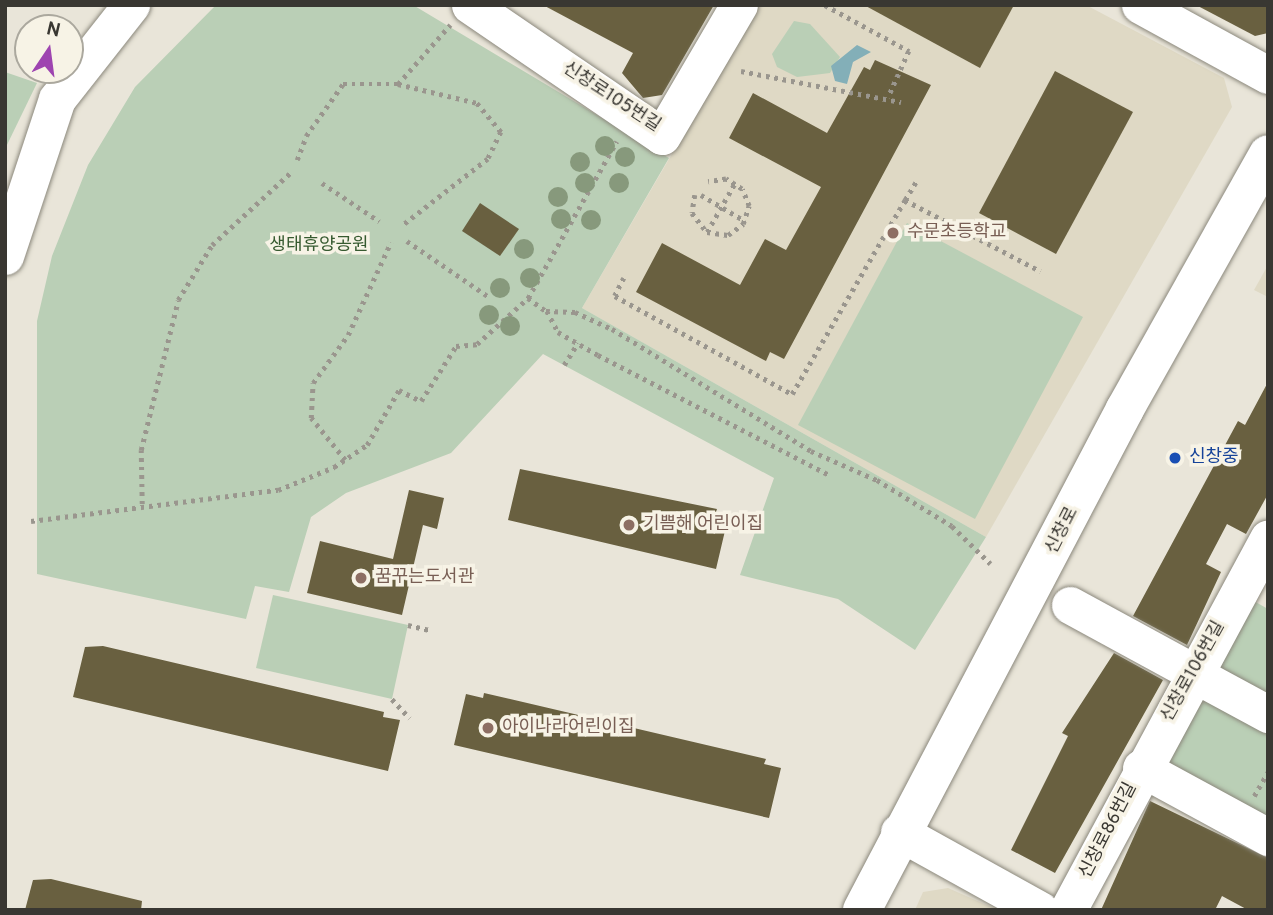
<!DOCTYPE html>
<meta charset="utf-8">
<style>
body{margin:0}
#map{position:relative;width:1273px;height:915px;overflow:hidden;background:#e9e5d9;font-family:Overpass,"Noto Sans KR",sans-serif}
div>[style]{position:absolute}
.built>*{inset:0;background:#dfd9c5}
.green>*{inset:0;background:#bacfb6}
.water>*{inset:0;background:#83afb8}
.building>*{inset:0;background:#696040}
.path>*{height:4.5px;margin-top:-2.25px;transform-origin:0;background:repeating-linear-gradient(90deg,#9a968e 0 3.5px,transparent 0 8.5px)}
.roads{filter:drop-shadow(0 0 2px #8b887c) drop-shadow(0 0 2px #8b887c)}
.minor>*{height:37px;margin:-18.5px;padding:0 18.5px;transform-origin:18.5px;border-radius:18.5px;background:#fff}
.major>*{height:38px;margin:-19px;padding:0 19px;transform-origin:19px;border-radius:19px;background:#fff}
.trees>*{width:20px;height:20px;margin:-10px;border-radius:50%;background:#87997c}
.dots>*{width:19px;height:19px;translate:-50% -50%;box-sizing:border-box;border:4px solid #f7f3e6;border-radius:50%}
span{translate:-50% -50%;white-space:nowrap;text-align:center;line-height:1.15;-webkit-text-stroke:7px #f7f3e6;paint-order:stroke}
.street-label{font-size:18px;color:#393732}
.education-label{font-size:18px;color:#785e54}
.left{translate:0 -50%;text-align:left}
.park-label{font-size:18px;color:#375a30}
.transit-label{font-size:18px;color:#164399}
.frame{position:absolute;inset:0;border:7px solid #393732;pointer-events:none}
.north{position:absolute;left:14px;top:14px;width:70px;height:70px;box-sizing:border-box;background:#f7f3e6;border:2px solid #aba89e;border-radius:50%;rotate:13deg;font-size:19px;font-weight:700;line-height:28px;text-align:center;color:#393732}
.north::after{content:'';display:block;margin:auto;width:24px;height:32px;background:#9e44b0;clip-path:polygon(50% 0,100% 100%,50% 72%,0 100%)}
</style>
<div id="map">
<div class="built">
<i style="clip-path:polygon(759px 5px,1086px 5px,1224px 78px,1232px 107px,986px 537px,582px 308px)"></i>
<i style="clip-path:polygon(1268px 265px,1268px 297px,1254px 290px)"></i>
<i style="clip-path:polygon(948px 888px,998px 910px,915px 910px,923px 892px)"></i>
</div>
<div class="green">
<i style="clip-path:polygon(216px 5px,413px 5px,669px 158px,582px 308px,986px 537px,915px 650px,838px 599px,740px 575px,774px 478px,543px 354px,451px 453px,346px 493px,311px 517px,289px 592px,255px 586px,246px 619px,37px 574px,37px 321px,52px 256px,88px 165px,135px 87px)"></i>
<i style="clip-path:polygon(794px 21px,810px 24px,840px 57px,830px 73px,797px 77px,777px 67px,772px 54px)"></i>
<i style="clip-path:polygon(5px 72px,37px 83px,5px 149px)"></i>
<i style="clip-path:polygon(907px 223px,1083px 317px,975px 519px,798px 425px)"></i>
<i style="clip-path:polygon(273px 595px,408px 625px,392px 699px,256px 668px)"></i>
<i style="clip-path:polygon(1252px 600px,1268px 609px,1268px 818px,1164px 761px)"></i>
</div>
<div class="water">
<i style="clip-path:polygon(857px 45px,871px 52px,853px 62px,847px 84px,835px 81px,831px 66px)"></i>
</div>
<div class="building">
<i style="clip-path:polygon(543px 5px,714px 5px,662px 95px,643px 98px,622px 73px,633px 53px)"></i>
<i style="clip-path:polygon(864px 5px,1014px 5px,980px 68px)"></i>
<i style="clip-path:polygon(1196px 5px,1268px 5px,1268px 33px,1255px 36px)"></i>
<i style="clip-path:polygon(875px 60px,931px 85px,784px 359px,770px 352px,766px 361px,636px 292px,662px 243px,740px 285px,765px 239px,786px 250px,821px 187px,729px 138px,753px 93px,827px 133px,864px 67px,870px 70px)"></i>
<i style="clip-path:polygon(1055px 71px,1133px 112px,1056px 254px,979px 213px)"></i>
<i style="clip-path:polygon(480px 203px,519px 229px,500px 256px,462px 231px)"></i>
<i style="clip-path:polygon(1268px 382px,1268px 494px,1246px 534px,1227px 524px,1206px 564px,1221px 572px,1187px 645px,1133px 616px,1238px 421px,1245px 425px)"></i>
<i style="clip-path:polygon(520px 469px,717px 509px,715px 515px,728px 518px,716px 569px,508px 520px)"></i>
<i style="clip-path:polygon(409px 490px,444px 498px,437px 529px,423px 525px,402px 615px,307px 593px,320px 541px,393px 559px)"></i>
<i style="clip-path:polygon(103px 646px,384px 712px,383px 717px,400px 720px,388px 771px,73px 697px,85px 647px)"></i>
<i style="clip-path:polygon(1114px 653px,1163px 680px,1055px 873px,1011px 850px,1068px 736px,1062px 733px)"></i>
<i style="clip-path:polygon(484px 693px,766px 759px,764px 764px,781px 768px,769px 818px,454px 745px,466px 694px,483px 698px)"></i>
<i style="clip-path:polygon(1150px 801px,1268px 858px,1268px 910px,1248px 910px,1222px 896px,1215px 910px,1101px 910px)"></i>
<i style="clip-path:polygon(51px 879px,142px 901px,141px 910px,25px 910px,33px 880px)"></i>
</div>
<div class="path">
<i style="left:825px;top:5px;width:96px;rotate:28.7deg"></i>
<i style="left:909px;top:51px;width:51px;rotate:114.1deg"></i>
<i style="left:741px;top:71px;width:163px;rotate:11deg"></i>
<i style="left:398px;top:84px;width:79px;rotate:-48.6deg"></i>
<i style="left:297px;top:160px;width:26px;rotate:-69deg"></i>
<i style="left:306px;top:136px;width:64px;rotate:-54.6deg"></i>
<i style="left:343px;top:84px;width:55px"></i>
<i style="left:398px;top:84px;width:81px;rotate:13.5deg"></i>
<i style="left:477px;top:103px;width:38px;rotate:50deg"></i>
<i style="left:501px;top:132px;width:30px;rotate:116deg"></i>
<i style="left:488px;top:159px;width:109px;rotate:142.1deg"></i>
<i style="left:322px;top:183px;width:69px;rotate:33.7deg"></i>
<i style="left:695px;top:195px;width:18px;rotate:99deg"></i>
<i style="left:692px;top:213px;width:24px;rotate:52deg"></i>
<i style="left:707px;top:232px;width:21px;rotate:8deg"></i>
<i style="left:728px;top:235px;width:19px;rotate:-36deg"></i>
<i style="left:743px;top:224px;width:19px;rotate:-72deg"></i>
<i style="left:749px;top:206px;width:18px;rotate:-112deg"></i>
<i style="left:742px;top:189px;width:19px;rotate:-148deg"></i>
<i style="left:726px;top:179px;width:18px;rotate:171deg"></i>
<i style="left:701px;top:195px;width:51px;rotate:30.6deg"></i>
<i style="left:905px;top:200px;width:23px;rotate:-59deg"></i>
<i style="left:707px;top:232px;width:56px;rotate:-60.3deg"></i>
<i style="left:407px;top:241px;width:99px;rotate:34.3deg"></i>
<i style="left:624px;top:278px;width:20px;rotate:117deg"></i>
<i style="left:615px;top:296px;width:202px;rotate:29deg"></i>
<i style="left:792px;top:394px;width:225px;rotate:-59.8deg"></i>
<i style="left:905px;top:200px;width:153px;rotate:27.7deg"></i>
<i style="left:528px;top:298px;width:22px;rotate:36deg"></i>
<i style="left:546px;top:311px;width:29px;rotate:2deg"></i>
<i style="left:575px;top:312px;width:41px;rotate:24.7deg"></i>
<i style="left:612px;top:329px;width:233px;rotate:31.5deg"></i>
<i style="left:811px;top:451px;width:72px;rotate:23.7deg"></i>
<i style="left:877px;top:480px;width:88px;rotate:31.5deg"></i>
<i style="left:952px;top:526px;width:54px;rotate:44.3deg"></i>
<i style="left:547px;top:311px;width:24px;rotate:62deg"></i>
<i style="left:558px;top:332px;width:46px;rotate:29.9deg"></i>
<i style="left:598px;top:355px;width:259px;rotate:27.4deg"></i>
<i style="left:564px;top:365px;width:26px;rotate:-58deg"></i>
<i style="left:345px;top:460px;width:54px;rotate:-129deg"></i>
<i style="left:311px;top:418px;width:35px;rotate:-87deg"></i>
<i style="left:313px;top:383px;width:59px;rotate:-53.9deg"></i>
<i style="left:348px;top:335px;width:102px;rotate:-65.2deg"></i>
<i style="left:142px;top:504px;width:54px;rotate:-91.1deg"></i>
<i style="left:141px;top:450px;width:154px;rotate:-76.1deg"></i>
<i style="left:178px;top:300px;width:65px;rotate:-58.3deg"></i>
<i style="left:212px;top:245px;width:106px;rotate:-42.7deg"></i>
<i style="left:31px;top:521px;width:249px;rotate:-7.2deg"></i>
<i style="left:278px;top:490px;width:61px;rotate:-22.3deg"></i>
<i style="left:334px;top:467px;width:40px;rotate:-34deg"></i>
<i style="left:367px;top:445px;width:64px;rotate:-59.8deg"></i>
<i style="left:399px;top:390px;width:25px;rotate:27deg"></i>
<i style="left:421px;top:401px;width:65px;rotate:-57.5deg"></i>
<i style="left:456px;top:346px;width:21px;rotate:-5deg"></i>
<i style="left:477px;top:344px;width:69px;rotate:-42deg"></i>
<i style="left:528px;top:298px;width:180px;rotate:-60.5deg"></i>
<i style="left:408px;top:625px;width:22px;rotate:13deg"></i>
<i style="left:392px;top:699px;width:26px;rotate:47deg"></i>
<i style="left:1254px;top:796px;width:28px;rotate:-60deg"></i>
</div>
<div class="roads">
<div class="minor">
<i style="left:470px;top:5px;width:232px;rotate:34.3deg"></i>
<i style="left:662px;top:136px;width:152px;rotate:-59.6deg"></i>
<i style="left:1140px;top:5px;width:146px;rotate:28.7deg"></i>
<i style="left:5px;top:256px;width:165px;rotate:-71.7deg"></i>
<i style="left:57px;top:99px;width:120px;rotate:-51.8deg"></i>
<i style="left:1070px;top:605px;width:123px;rotate:28.6deg"></i>
<i style="left:1205px;top:680px;width:72px;rotate:28.4deg"></i>
<i style="left:1141px;top:768px;width:145px;rotate:28.5deg"></i>
<i style="left:899px;top:832px;width:161px;rotate:29deg"></i>
<i style="left:1068px;top:910px;width:422px;rotate:-61.7deg"></i>
</div>
<div class="major">
<i style="left:862px;top:910px;width:566px;rotate:-62.3deg"></i>
<i style="left:1125px;top:409px;width:292px;rotate:-60.7deg"></i>
</div>
</div>
<div class="trees">
<i style="left:605px;top:146px"></i>
<i style="left:625px;top:157px"></i>
<i style="left:580px;top:162px"></i>
<i style="left:585px;top:183px"></i>
<i style="left:619px;top:183px"></i>
<i style="left:558px;top:197px"></i>
<i style="left:561px;top:219px"></i>
<i style="left:591px;top:220px"></i>
<i style="left:524px;top:249px"></i>
<i style="left:530px;top:278px"></i>
<i style="left:500px;top:288px"></i>
<i style="left:489px;top:315px"></i>
<i style="left:510px;top:326px"></i>
</div>
<div class="dots">
<i style="left:893px;top:233px;background:#8d6e63"></i>
<i style="left:1175px;top:458px;background:#1a4fb4"></i>
<i style="left:629px;top:525px;background:#8d6e63"></i>
<i style="left:361px;top:578px;background:#8d6e63"></i>
<i style="left:488px;top:728px;background:#8d6e63"></i>
</div>
<div class="street-label">
<span style="left:611px;top:98px;rotate:33deg">신창로105번길</span>
<span style="left:1063px;top:531px;rotate:-63deg">신창로</span>
<span style="left:1194px;top:672px;rotate:-61deg">신창로106번길</span>
<span style="left:1109px;top:831px;rotate:-63deg">신창로86번길</span>
</div>
<div class="education-label">
<span class="left" style="left:907px;top:233px">수문초등학교</span>
<span class="left" style="left:643px;top:525px">기쁨해 어린이집</span>
<span class="left" style="left:375px;top:578px">꿈꾸는도서관</span>
<span class="left" style="left:502px;top:728px">아이나라어린이집</span>
</div>
<div class="park-label">
<span style="left:319px;top:246px">생태휴양공원</span>
</div>
<div class="transit-label">
<span class="left" style="left:1189px;top:458px">신창중</span>
</div>
<div class="frame"></div>
<div class="north">N</div>
</div>
